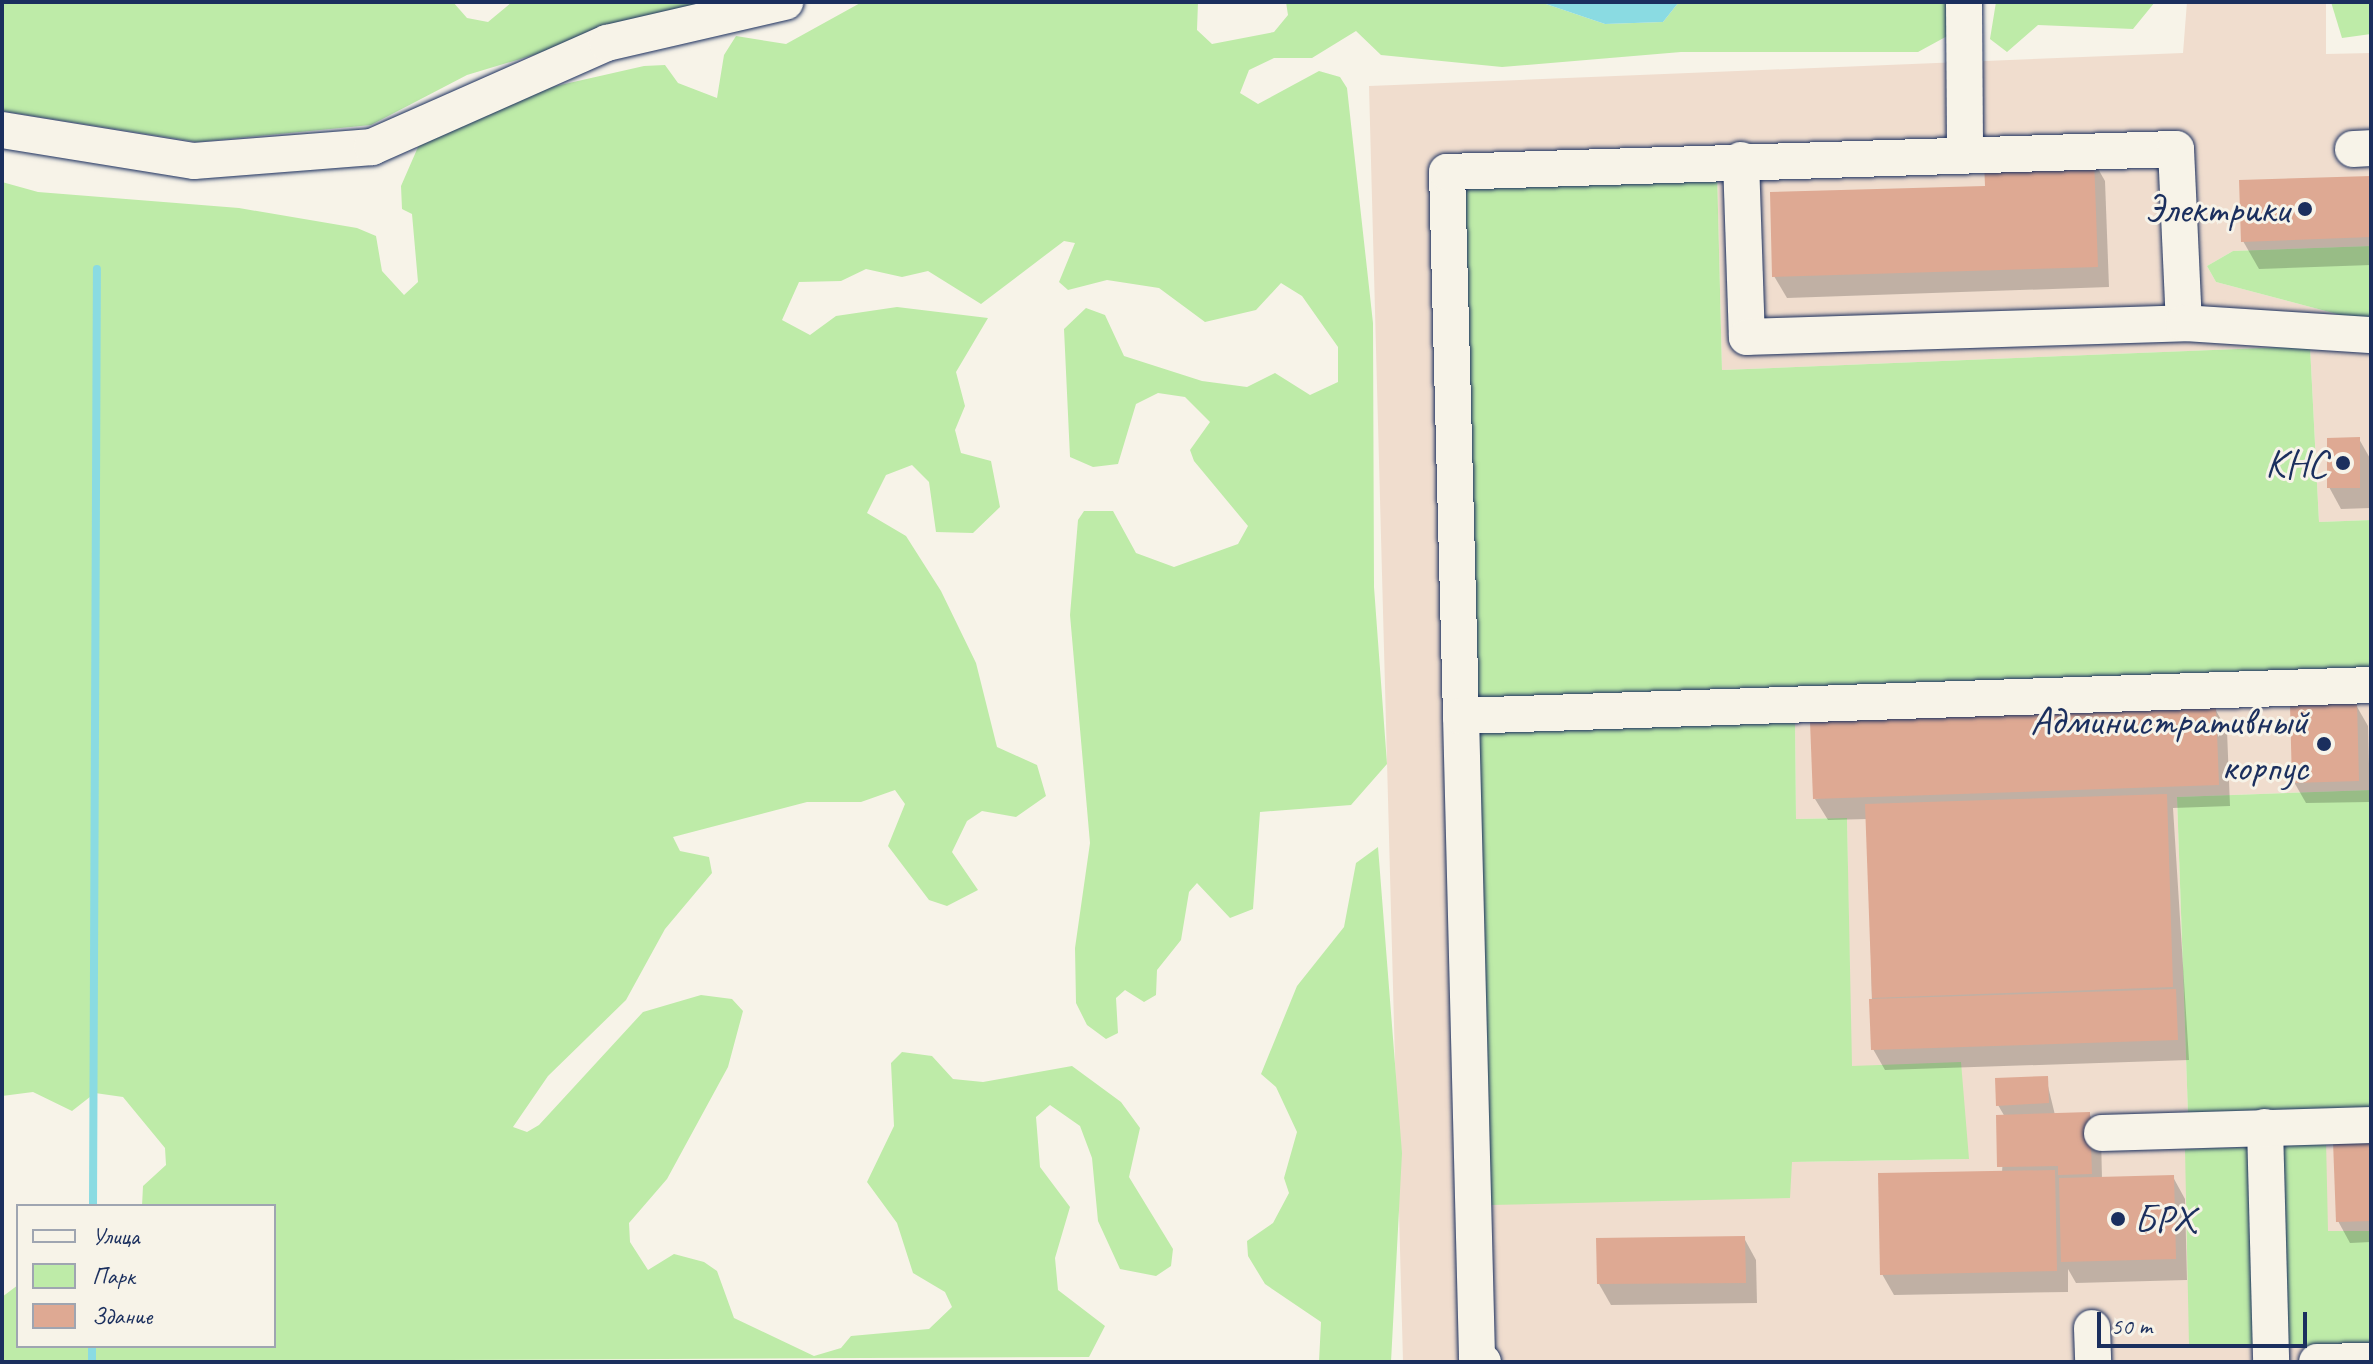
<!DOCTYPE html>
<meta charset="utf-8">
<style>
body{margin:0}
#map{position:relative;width:2373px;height:1364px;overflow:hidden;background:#f7f3e8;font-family:Caveat,sans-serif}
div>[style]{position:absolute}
.built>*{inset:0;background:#f0ddce}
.green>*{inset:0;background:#beeba8}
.water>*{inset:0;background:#8adbe2}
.shadow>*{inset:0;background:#0003}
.stream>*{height:8px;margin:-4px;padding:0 4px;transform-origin:4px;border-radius:4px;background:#8adbe2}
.building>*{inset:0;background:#dea993}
.roads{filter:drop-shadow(0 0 2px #1b2f5e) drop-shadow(0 0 2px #1b2f5e)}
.minor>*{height:36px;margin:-18px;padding:0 18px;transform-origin:18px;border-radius:18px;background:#f7f3e8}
.dots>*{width:22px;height:22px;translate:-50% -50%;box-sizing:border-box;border:4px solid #f7f3e8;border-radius:50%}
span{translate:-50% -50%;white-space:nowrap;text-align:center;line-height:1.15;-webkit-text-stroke:6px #f7f3e8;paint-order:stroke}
.poi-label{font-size:40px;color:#1b2f5e}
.right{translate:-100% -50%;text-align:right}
.left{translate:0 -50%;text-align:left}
.frame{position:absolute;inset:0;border:4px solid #1b2f5e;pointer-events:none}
.legend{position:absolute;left:16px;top:1204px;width:260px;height:144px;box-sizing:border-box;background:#f7f3e8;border:2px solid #9fa5b1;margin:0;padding:10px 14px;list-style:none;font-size:24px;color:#1b2f5e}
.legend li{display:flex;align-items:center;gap:16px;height:40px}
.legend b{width:40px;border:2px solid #9fa5b1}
.scale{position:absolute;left:2097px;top:1312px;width:210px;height:36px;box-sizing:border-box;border:4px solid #1b2f5e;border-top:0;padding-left:10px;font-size:24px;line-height:28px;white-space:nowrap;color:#1b2f5e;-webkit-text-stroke:6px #f7f3e8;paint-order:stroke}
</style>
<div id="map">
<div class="built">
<i style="clip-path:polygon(evenodd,2187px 2px,2326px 2px,2326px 54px,2371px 53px,2371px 246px,2233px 251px,2207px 266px,2216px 282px,2371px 323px,2371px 520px,2319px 522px,2310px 346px,1722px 370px,1717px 171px,1475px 707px,2371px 673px,2371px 790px,2177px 797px,2188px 1113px,2371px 1108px,2371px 1231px,2328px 1232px,2278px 1140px,2371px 1345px,2371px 1362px,1403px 1362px,1369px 86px,2183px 53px,2187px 2px,1795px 717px,1796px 819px,1847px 818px,1851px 1066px,1968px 1159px,1791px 1162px,1789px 1198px,1795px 717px)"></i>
</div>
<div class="green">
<i style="clip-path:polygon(2px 2px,453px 2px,467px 18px,488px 22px,512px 2px,709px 2px,467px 75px,371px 125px,197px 142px,2px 111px)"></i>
<i style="clip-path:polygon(862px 2px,1198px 2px,1197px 30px,1212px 44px,1274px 32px,1288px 15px,1286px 2px,1540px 2px,1605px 24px,1663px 22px,1679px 2px,1955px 2px,1951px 34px,1918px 52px,1681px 52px,1502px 67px,1381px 55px,1356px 31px,1312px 58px,1274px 58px,1249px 70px,1240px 93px,1258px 104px,1319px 71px,1340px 77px,1347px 88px,1373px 323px,1374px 587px,1387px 764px,1351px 805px,1260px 812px,1253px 909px,1230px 918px,1197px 883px,1189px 892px,1181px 940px,1157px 970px,1156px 995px,1144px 1002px,1125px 990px,1116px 998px,1118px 1033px,1106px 1039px,1087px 1025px,1076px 1003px,1075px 948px,1090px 843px,1070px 615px,1078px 520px,1084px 511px,1113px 511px,1136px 553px,1174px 567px,1238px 544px,1248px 526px,1194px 461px,1190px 450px,1210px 422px,1185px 397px,1158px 393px,1136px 404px,1118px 464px,1093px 467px,1070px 457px,1064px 329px,1086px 308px,1105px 315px,1124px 356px,1202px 381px,1247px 387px,1275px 373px,1310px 395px,1338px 382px,1338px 347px,1302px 296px,1281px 283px,1256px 310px,1205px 322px,1159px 288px,1107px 280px,1068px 290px,1059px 282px,1075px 243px,1064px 241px,981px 304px,928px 271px,902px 277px,866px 269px,841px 281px,799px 282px,782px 320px,810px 335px,836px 316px,897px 307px,988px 318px,956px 372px,965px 406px,955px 430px,961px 453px,991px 461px,1000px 507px,973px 533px,936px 532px,929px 482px,912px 465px,886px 475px,867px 513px,906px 536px,941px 591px,976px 663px,997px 747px,1037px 765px,1046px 796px,1016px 817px,982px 811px,967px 821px,952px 852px,978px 890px,947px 906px,929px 900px,888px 846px,905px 804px,895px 790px,861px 802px,807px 802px,673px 837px,680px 851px,709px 857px,712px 873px,665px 929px,626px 1000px,548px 1076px,513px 1127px,527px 1132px,539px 1125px,643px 1012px,701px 995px,732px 999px,743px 1011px,728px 1067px,667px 1179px,629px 1223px,630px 1242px,648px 1270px,674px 1254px,704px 1262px,717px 1271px,734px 1318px,814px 1356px,841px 1348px,851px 1336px,929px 1329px,952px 1307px,945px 1292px,913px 1273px,897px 1223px,867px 1182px,894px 1126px,891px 1063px,902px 1052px,932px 1056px,953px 1079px,983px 1082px,1072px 1066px,1121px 1102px,1140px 1128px,1129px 1177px,1173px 1249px,1171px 1266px,1156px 1276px,1120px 1269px,1098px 1221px,1092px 1158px,1080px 1126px,1050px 1105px,1036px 1117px,1040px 1167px,1070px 1207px,1055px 1258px,1058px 1290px,1105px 1326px,1089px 1357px,2px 1362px,2px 1297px,18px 1285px,18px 1346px,274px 1346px,274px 1206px,142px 1206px,143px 1186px,166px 1165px,165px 1148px,123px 1097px,95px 1093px,72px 1111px,33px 1092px,2px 1096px,2px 182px,38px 192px,239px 208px,357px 228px,376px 236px,382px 271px,404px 295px,418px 282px,412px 214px,402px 209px,401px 186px,418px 147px,434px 134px,547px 88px,644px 66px,665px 65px,678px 83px,717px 98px,724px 55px,736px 36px,786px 44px)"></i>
<i style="clip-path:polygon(1996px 2px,2155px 2px,2133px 29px,2038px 25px,2007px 52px,1990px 39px)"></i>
<i style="clip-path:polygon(2331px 2px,2371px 2px,2371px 34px,2342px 38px)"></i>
<i style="clip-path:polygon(1717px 170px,1722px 370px,2310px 346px,2319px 522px,2371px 520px,2371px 673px,1475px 707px,1457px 181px)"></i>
<i style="clip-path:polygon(2371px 246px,2371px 323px,2216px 282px,2207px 266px,2233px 251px)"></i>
<i style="clip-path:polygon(1795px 716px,1796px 819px,1847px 818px,1852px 1066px,1961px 1062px,1969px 1159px,1792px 1162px,1790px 1198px,1491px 1205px,1478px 731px)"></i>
<i style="clip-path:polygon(2371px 790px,2371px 1108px,2188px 1114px,2177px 797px)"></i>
<i style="clip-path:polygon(1378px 847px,1402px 1153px,1391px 1362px,1319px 1362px,1321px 1322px,1265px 1284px,1248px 1256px,1247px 1241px,1273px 1223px,1289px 1193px,1284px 1178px,1297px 1132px,1276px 1087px,1261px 1074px,1297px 986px,1344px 927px,1356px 863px)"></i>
<i style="clip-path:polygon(2326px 1139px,2328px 1231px,2371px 1231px,2371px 1345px,2282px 1347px,2278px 1140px)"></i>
<i style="clip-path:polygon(2257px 1147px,2260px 1344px,2189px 1346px,2185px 1149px)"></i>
</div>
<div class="water">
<i style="clip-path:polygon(1540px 2px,1679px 2px,1663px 22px,1605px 24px)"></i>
</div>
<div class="shadow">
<i style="clip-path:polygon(2093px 160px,2105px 181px,2109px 287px,1787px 298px,1774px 276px,1987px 187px)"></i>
<i style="clip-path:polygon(2371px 178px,2371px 265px,2259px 269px,2243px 241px)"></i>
<i style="clip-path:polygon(2359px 439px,2371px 460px,2371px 508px,2341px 509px,2329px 487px)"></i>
<i style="clip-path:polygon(2356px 705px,2368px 726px,2370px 802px,2306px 803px,2294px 782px)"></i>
<i style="clip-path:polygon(2215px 709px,2227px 730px,2230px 806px,2173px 808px,2189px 1060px,1885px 1070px,1873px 1049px,1868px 819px,1828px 820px,1815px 799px)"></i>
<i style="clip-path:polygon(2046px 1078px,2055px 1115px,2089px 1114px,2101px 1136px,2102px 1179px,2173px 1177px,2185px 1199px,2187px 1280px,2076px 1283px,2068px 1269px,2068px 1292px,1894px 1295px,1882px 1274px,2002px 1173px,2005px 1117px,1998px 1105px)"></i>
<i style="clip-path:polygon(2371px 1142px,2371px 1242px,2350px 1243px,2338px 1221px)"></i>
<i style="clip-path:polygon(1744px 1238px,1756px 1260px,1757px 1303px,1611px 1305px,1599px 1284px)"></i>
</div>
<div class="stream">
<i style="left:93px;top:1206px;width:937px;rotate:-89.76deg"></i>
<i style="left:92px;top:1362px;width:16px;rotate:-90deg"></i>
</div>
<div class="building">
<i style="clip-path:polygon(2094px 158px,2098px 267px,1772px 277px,1770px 192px,1985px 186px,1984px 161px)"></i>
<i style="clip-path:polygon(2371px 176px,2371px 237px,2241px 242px,2239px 180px)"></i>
<i style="clip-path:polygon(2360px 437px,2360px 488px,2327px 488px,2327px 438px)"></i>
<i style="clip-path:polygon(2357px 703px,2359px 781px,2292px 783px,2290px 705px)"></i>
<i style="clip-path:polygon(2216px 707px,2219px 785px,1813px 799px,1810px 721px)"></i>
<i style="clip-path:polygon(2167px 794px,2173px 987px,1872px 998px,1865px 804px)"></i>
<i style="clip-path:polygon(2176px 989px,2178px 1040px,1871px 1050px,1869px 999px)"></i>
<i style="clip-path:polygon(2048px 1076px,2049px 1103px,1996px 1106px,1995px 1078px)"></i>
<i style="clip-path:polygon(2090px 1112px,2092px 1174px,2058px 1175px,2058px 1166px,1997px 1167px,1996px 1115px)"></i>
<i style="clip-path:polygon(2371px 1140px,2371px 1221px,2336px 1222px,2333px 1141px)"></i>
<i style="clip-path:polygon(2055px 1170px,2057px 1271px,1880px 1275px,1878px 1173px)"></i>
<i style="clip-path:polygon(2174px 1175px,2176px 1259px,2061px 1262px,2059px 1178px)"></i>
<i style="clip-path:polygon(1745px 1236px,1746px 1283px,1597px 1284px,1596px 1238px)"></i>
</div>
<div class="roads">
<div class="minor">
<i style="left:1964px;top:2px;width:150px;rotate:89.6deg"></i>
<i style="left:2px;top:130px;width:194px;rotate:9.2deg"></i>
<i style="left:194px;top:161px;width:179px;rotate:-4.5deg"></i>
<i style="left:372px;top:147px;width:257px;rotate:-23.9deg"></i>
<i style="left:607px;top:43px;width:183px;rotate:-13deg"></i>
<i style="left:2353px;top:149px;width:18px;rotate:-3deg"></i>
<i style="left:1741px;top:160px;width:177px;rotate:88.1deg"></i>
<i style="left:1747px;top:337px;width:437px;rotate:-1.8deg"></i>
<i style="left:1461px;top:716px;width:544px;rotate:-91.47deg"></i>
<i style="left:1447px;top:172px;width:729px;rotate:-1.81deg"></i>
<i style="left:2176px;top:149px;width:174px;rotate:87.4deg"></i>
<i style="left:2184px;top:323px;width:187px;rotate:3.7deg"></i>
<i style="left:2265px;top:1127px;width:235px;rotate:88.5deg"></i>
<i style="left:2102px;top:1133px;width:269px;rotate:-1.7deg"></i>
<i style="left:2092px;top:1328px;width:34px;rotate:88deg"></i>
<i style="left:1483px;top:1362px;width:8px;rotate:-140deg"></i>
<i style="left:1477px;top:1357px;width:641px;rotate:-91.43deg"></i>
<i style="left:1461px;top:716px;width:911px;rotate:-1.95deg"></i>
<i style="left:2317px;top:1362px;width:54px;rotate:-1.1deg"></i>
</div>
</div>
<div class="dots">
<i style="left:2305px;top:209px;background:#1b2f5e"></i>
<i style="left:2343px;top:463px;background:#1b2f5e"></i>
<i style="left:2324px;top:744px;background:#1b2f5e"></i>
<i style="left:2118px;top:1219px;background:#1b2f5e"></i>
</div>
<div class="poi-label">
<span class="right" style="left:2289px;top:209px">Электрики</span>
<span class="right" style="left:2327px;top:463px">КНС</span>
<span class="right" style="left:2308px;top:744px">Административный<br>корпус</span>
<span class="left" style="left:2134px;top:1219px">БРХ</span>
</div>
<div class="frame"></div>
<ul class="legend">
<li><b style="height:10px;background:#f7f3e8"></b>Улица</li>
<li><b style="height:22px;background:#beeba8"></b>Парк</li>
<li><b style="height:22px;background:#dea993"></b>Здание</li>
</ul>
<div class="scale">50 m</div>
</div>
